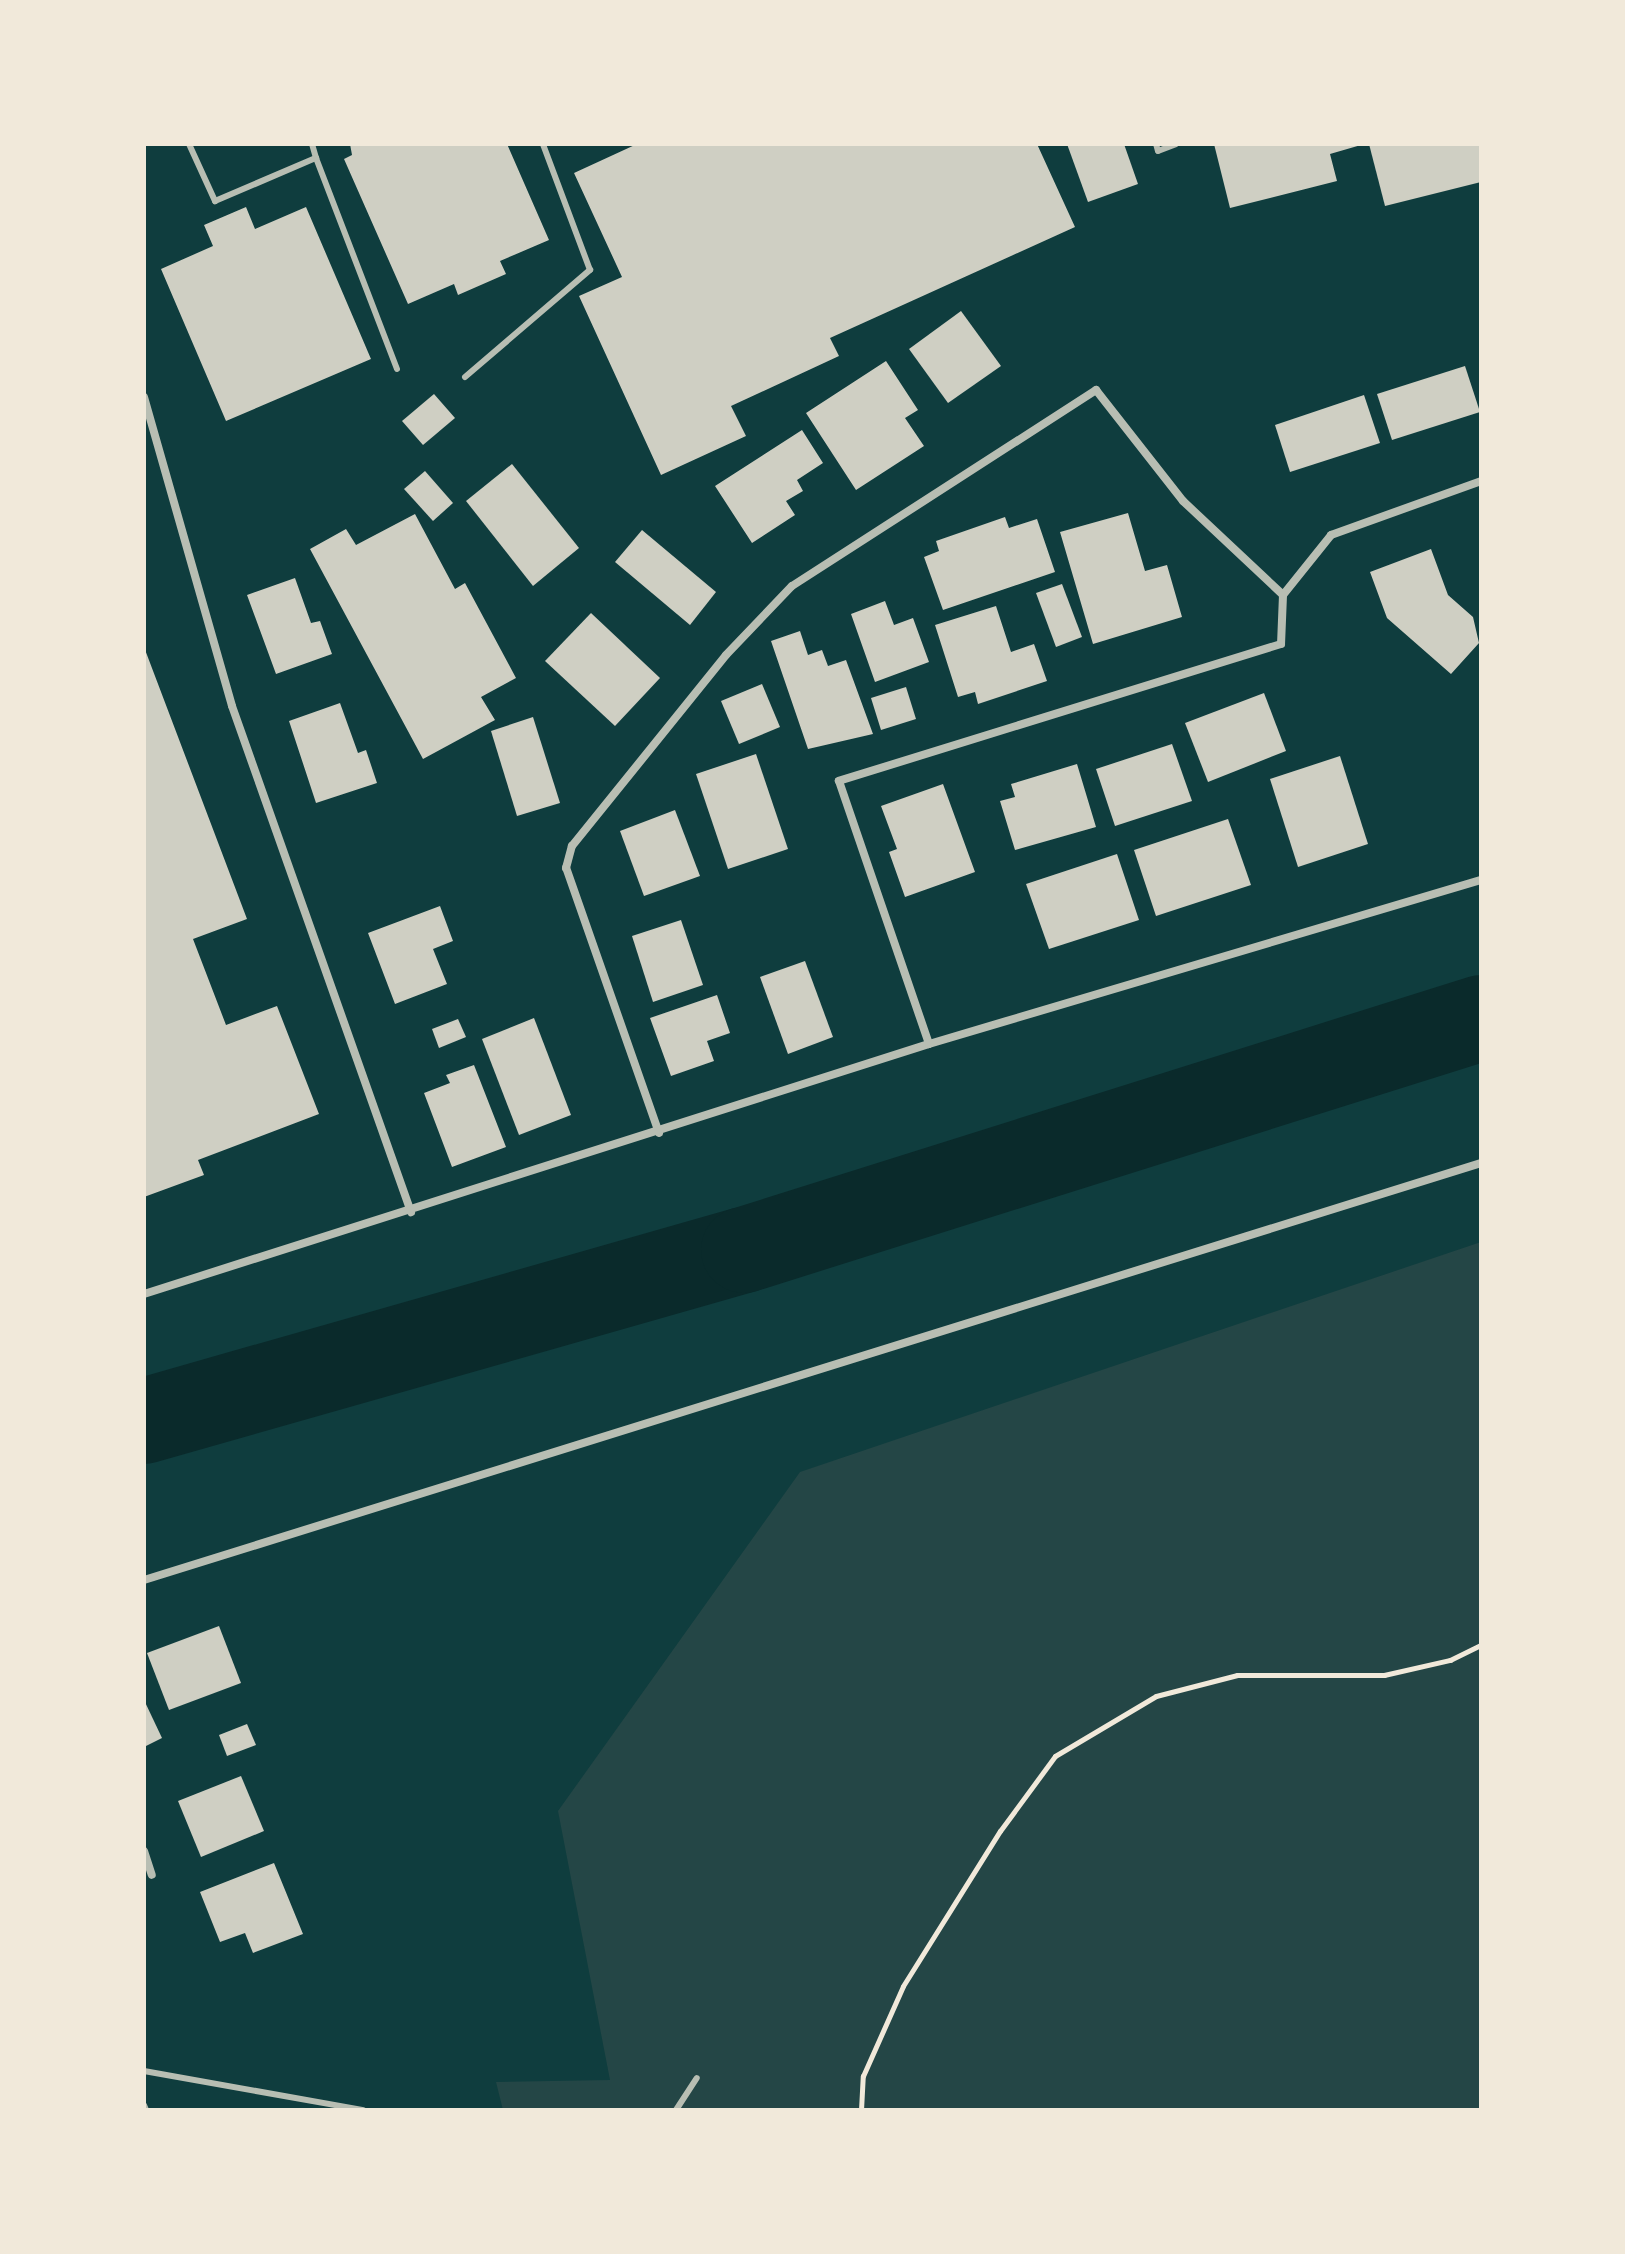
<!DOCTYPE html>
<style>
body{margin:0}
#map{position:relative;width:1625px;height:2254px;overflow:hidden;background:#0f3d3e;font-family:Raleway,sans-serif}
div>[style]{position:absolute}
.green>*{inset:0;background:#244646}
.river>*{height:86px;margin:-43px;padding:0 43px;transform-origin:43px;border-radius:43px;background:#0a2a2b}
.building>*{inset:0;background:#cfcfc3}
.path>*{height:5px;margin:-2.5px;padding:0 2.5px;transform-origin:2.5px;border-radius:2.5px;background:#f1e9da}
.service>*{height:6px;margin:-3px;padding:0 3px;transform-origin:3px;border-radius:3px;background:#b8beb3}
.minor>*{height:8px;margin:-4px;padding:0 4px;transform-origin:4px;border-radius:4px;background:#b8beb3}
span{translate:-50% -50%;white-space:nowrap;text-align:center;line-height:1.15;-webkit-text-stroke:6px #f1e9da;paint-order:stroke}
.frame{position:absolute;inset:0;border:146px solid #f1e9da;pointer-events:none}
</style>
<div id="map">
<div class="green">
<i style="clip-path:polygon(1481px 1242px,1481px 2110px,503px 2110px,496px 2082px,610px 2080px,558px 1811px,800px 1472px)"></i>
</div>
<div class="river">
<i style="left:144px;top:1421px;width:624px;rotate:-15.91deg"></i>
<i style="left:744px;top:1250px;width:773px;rotate:-17.47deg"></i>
</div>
<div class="building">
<i style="clip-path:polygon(507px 144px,549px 240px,500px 261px,506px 274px,458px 295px,454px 284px,408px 304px,344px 159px,352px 155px,350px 144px)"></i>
<i style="clip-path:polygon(637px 144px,1037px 144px,1075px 227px,830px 338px,839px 356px,731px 406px,746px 436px,661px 475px,579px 296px,622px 277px,574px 173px)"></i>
<i style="clip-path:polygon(1067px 144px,1124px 144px,1138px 184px,1088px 202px)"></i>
<i style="clip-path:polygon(1214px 144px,1361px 144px,1361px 145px,1330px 154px,1337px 181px,1230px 208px)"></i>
<i style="clip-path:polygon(1369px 144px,1481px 144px,1481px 182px,1385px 206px)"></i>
<i style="clip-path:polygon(246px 207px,255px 229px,306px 207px,371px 359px,226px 421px,161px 269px,213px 246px,204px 225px)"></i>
<i style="clip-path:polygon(961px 311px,1001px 366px,948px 403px,909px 349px)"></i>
<i style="clip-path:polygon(886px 361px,918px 410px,905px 418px,924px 446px,856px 490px,806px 413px)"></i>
<i style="clip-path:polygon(1465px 366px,1480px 412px,1392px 440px,1377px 394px)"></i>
<i style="clip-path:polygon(434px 394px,455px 418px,423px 445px,402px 421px)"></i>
<i style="clip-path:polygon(1364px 395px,1380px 443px,1290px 472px,1275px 425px)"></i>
<i style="clip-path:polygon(802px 430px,823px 463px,797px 480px,803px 491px,786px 501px,795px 515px,752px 543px,715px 486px)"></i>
<i style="clip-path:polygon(512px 464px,579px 548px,533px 586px,466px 501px)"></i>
<i style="clip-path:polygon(425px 471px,453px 503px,433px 521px,404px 489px)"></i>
<i style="clip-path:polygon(1128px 513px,1145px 571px,1167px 565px,1182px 617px,1093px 644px,1060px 532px)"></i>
<i style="clip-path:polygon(415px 514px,455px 589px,465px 583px,516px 678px,481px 697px,495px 720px,423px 759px,310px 549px,346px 529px,356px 545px)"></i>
<i style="clip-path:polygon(1005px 517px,1009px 528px,1037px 519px,1055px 572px,943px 610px,924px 557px,939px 551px,936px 541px)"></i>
<i style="clip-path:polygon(642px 530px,716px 592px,690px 625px,615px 562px)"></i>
<i style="clip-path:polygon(1431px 549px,1448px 595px,1473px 617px,1479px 643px,1451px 674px,1387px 618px,1370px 572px)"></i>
<i style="clip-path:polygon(295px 578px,311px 623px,320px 621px,332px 654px,276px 674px,247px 595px)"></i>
<i style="clip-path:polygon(1062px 584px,1082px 637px,1056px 647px,1036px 593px)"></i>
<i style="clip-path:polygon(885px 601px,894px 625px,913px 618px,929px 662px,875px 682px,851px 614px)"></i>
<i style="clip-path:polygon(996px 606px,1011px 652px,1034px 644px,1047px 681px,978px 704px,975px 692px,958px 697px,935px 625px)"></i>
<i style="clip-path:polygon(591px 613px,660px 678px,615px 726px,545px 661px)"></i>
<i style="clip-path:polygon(800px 631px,808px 655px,822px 650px,828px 666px,846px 660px,873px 734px,808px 749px,771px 641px)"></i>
<i style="clip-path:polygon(144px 647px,247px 919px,193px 939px,226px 1025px,277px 1006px,319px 1114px,198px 1160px,204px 1175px,144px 1197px)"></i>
<i style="clip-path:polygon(762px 684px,780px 727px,739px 744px,721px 701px)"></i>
<i style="clip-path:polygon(906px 687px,916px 719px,881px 730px,871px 698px)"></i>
<i style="clip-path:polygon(1264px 693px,1286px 751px,1208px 782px,1185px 723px)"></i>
<i style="clip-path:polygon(340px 703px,358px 753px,366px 750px,377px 783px,316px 803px,289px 721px)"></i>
<i style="clip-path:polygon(533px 717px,560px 803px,517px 816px,491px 731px)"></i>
<i style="clip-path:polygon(1172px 744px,1192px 801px,1115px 826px,1096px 769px)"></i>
<i style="clip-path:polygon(756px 754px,788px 849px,728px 869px,696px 774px)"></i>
<i style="clip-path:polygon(1340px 756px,1368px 844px,1298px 867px,1270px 779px)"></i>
<i style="clip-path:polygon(1077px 764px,1096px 827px,1015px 850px,1000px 801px,1015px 797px,1011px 784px)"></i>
<i style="clip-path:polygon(943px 784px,975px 872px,905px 897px,889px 852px,897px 849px,881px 806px)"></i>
<i style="clip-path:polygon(675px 810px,700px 876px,644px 896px,620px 831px)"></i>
<i style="clip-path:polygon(1228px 819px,1251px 885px,1156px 916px,1134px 850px)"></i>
<i style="clip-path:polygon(1117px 854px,1139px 920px,1049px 949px,1026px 884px)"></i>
<i style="clip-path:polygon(440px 906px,453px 941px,433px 949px,447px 984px,395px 1004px,368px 933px)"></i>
<i style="clip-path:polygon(681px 920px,703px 985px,653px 1002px,632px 936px)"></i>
<i style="clip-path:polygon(805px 961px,833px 1037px,788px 1054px,760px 977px)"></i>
<i style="clip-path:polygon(717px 995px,730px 1033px,707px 1041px,714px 1061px,671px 1076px,650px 1018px)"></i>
<i style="clip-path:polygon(534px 1018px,571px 1115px,519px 1135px,482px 1039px)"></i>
<i style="clip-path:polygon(458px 1019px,466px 1037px,439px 1048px,432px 1029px)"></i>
<i style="clip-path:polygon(474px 1065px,506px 1147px,452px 1167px,424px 1093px,450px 1083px,446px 1075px)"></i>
<i style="clip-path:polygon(219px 1626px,241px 1683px,169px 1710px,147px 1653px)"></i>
<i style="clip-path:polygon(144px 1700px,162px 1738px,146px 1746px,144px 1741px)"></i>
<i style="clip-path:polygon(247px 1724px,256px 1745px,227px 1756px,219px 1735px)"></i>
<i style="clip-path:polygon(241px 1776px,264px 1831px,201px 1857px,178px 1801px)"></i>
<i style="clip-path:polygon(274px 1863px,303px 1934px,253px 1953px,245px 1933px,220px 1942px,200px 1892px)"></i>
</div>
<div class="path">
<i style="left:861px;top:2110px;width:34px;rotate:-87deg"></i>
<i style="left:863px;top:2076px;width:98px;rotate:-66deg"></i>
<i style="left:903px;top:1986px;width:183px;rotate:-58deg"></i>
<i style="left:1000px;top:1831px;width:93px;rotate:-53.7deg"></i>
<i style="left:1055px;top:1756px;width:117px;rotate:-30.7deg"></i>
<i style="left:1156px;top:1696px;width:84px;rotate:-14.5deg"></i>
<i style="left:1237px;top:1675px;width:147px"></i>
<i style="left:1384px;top:1675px;width:68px;rotate:-12.8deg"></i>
<i style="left:1450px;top:1660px;width:34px;rotate:-26deg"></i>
</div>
<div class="service">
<i style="left:189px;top:144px;width:63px;rotate:65.5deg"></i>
<i style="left:215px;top:201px;width:110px;rotate:-23.1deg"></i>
<i style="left:316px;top:158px;width:226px;rotate:69deg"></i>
<i style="left:312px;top:144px;width:15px;rotate:74deg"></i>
<i style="left:1156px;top:144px;width:7px;rotate:74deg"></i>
<i style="left:1158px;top:151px;width:19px;rotate:-21deg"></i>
<i style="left:465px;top:377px;width:165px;rotate:-40.6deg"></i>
<i style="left:590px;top:270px;width:134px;rotate:-110.5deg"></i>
<i style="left:144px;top:2071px;width:223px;rotate:10.1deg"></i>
<i style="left:144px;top:2105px;width:5px;rotate:68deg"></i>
<i style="left:676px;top:2110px;width:38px;rotate:-57deg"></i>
</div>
<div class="minor">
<i style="left:144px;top:397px;width:321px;rotate:74.1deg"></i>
<i style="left:232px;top:706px;width:537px;rotate:70.52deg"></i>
<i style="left:1283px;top:595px;width:77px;rotate:-51.3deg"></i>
<i style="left:1331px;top:535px;width:159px;rotate:-19.8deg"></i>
<i style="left:659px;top:1133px;width:281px;rotate:-109.3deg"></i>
<i style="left:566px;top:868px;width:23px;rotate:-75deg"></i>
<i style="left:572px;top:846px;width:245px;rotate:-51.1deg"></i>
<i style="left:726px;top:655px;width:95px;rotate:-46.3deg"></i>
<i style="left:792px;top:586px;width:362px;rotate:-32.8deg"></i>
<i style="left:1096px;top:390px;width:141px;rotate:51.9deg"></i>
<i style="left:1183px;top:501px;width:137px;rotate:43.2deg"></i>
<i style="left:1283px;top:595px;width:49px;rotate:92.3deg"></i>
<i style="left:1281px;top:644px;width:463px;rotate:162.8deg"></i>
<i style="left:839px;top:781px;width:278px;rotate:71.1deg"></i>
<i style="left:144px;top:1294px;width:824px;rotate:-17.67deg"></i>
<i style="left:929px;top:1044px;width:576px;rotate:-16.55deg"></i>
<i style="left:144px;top:1580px;width:1401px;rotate:-17.32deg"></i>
<i style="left:144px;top:1851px;width:25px;rotate:72deg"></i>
</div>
<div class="frame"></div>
</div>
